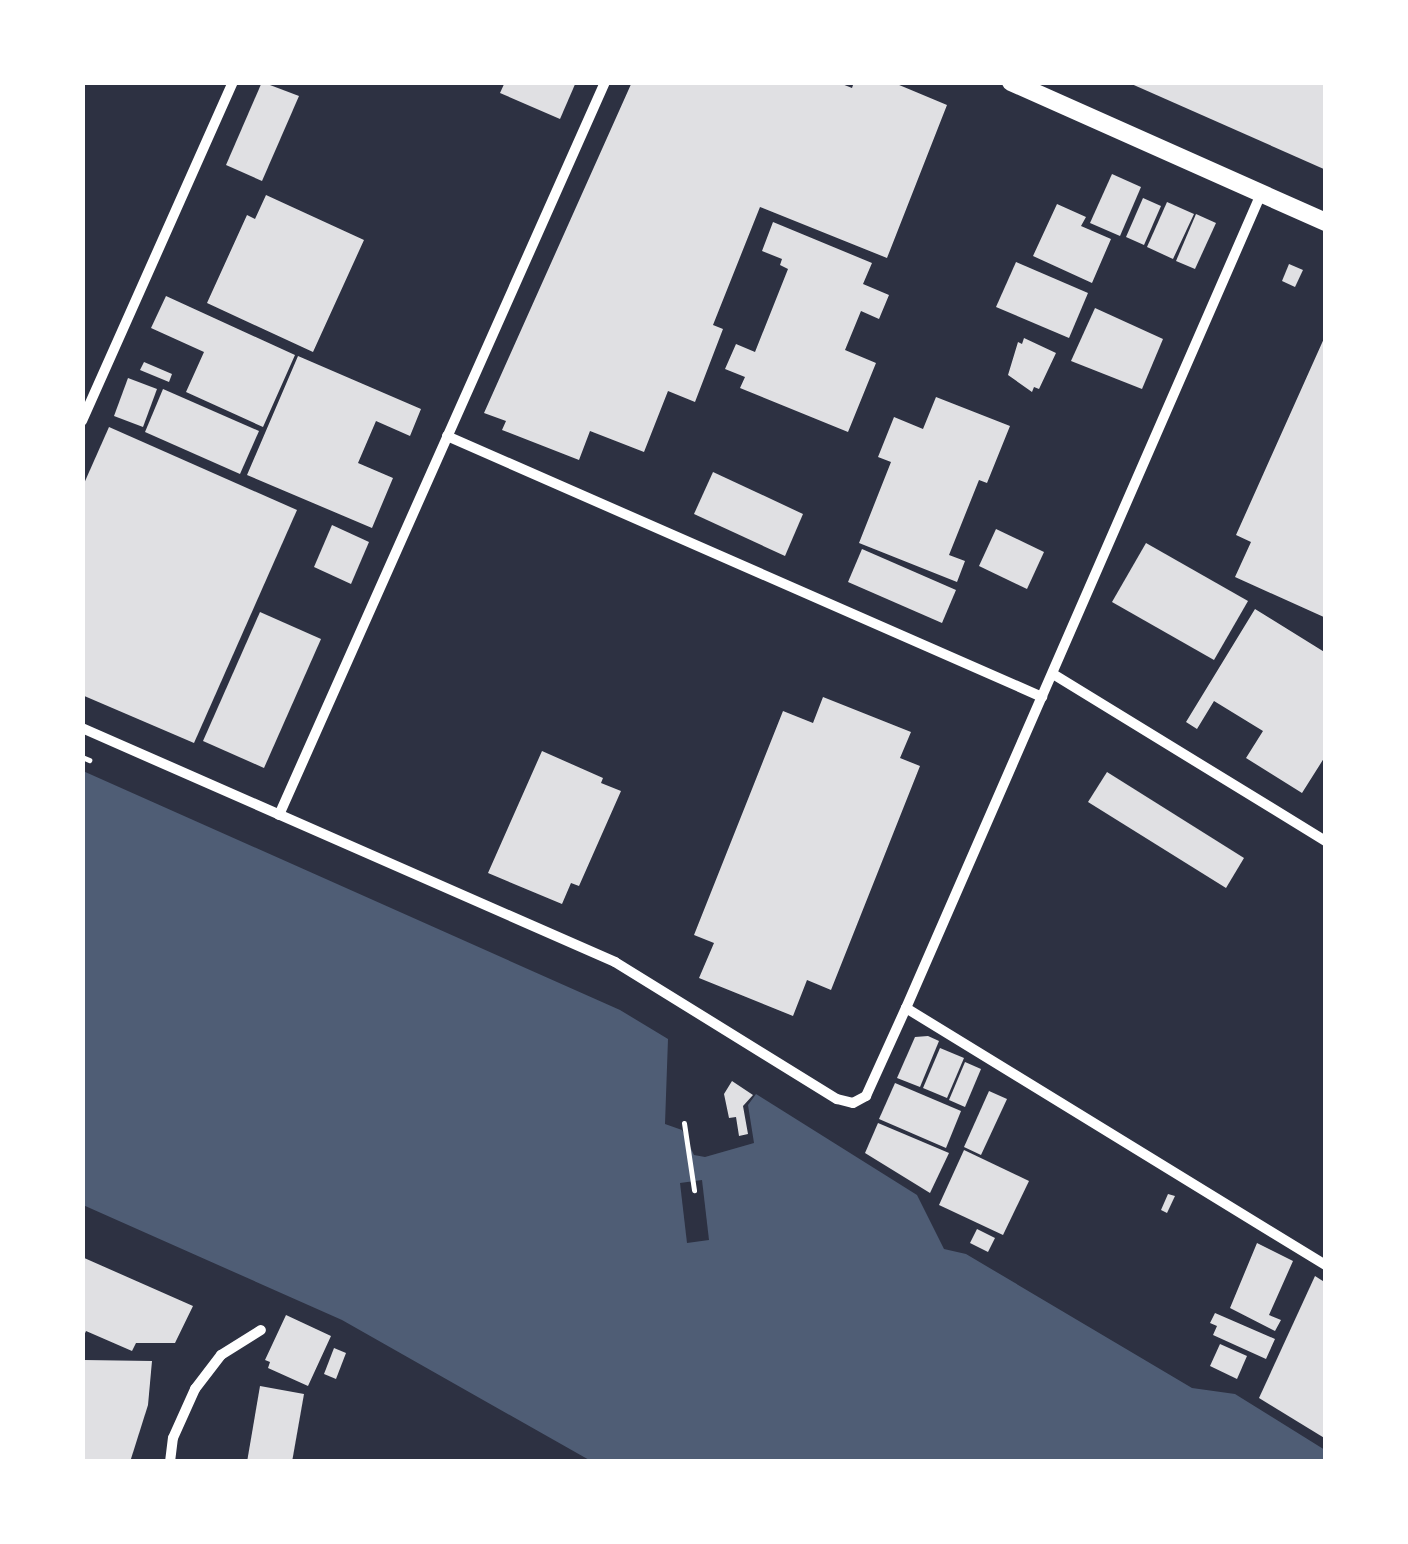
<!DOCTYPE html>
<style>
body{margin:0}
#map{position:relative;width:1408px;height:1544px;overflow:hidden;background:#2d3142;font-family:Inter,sans-serif}
div>[style]{position:absolute}
.water>*{inset:0;background:#4f5d75}
.pier>*{inset:0;background:#2d3142}
.building>*{inset:0;background:#e0e0e3}
.path>*{height:5px;margin:-2.5px;padding:0 2.5px;transform-origin:2.5px;border-radius:2.5px;background:#fff}
.minor>*{height:10px;margin:-5px;padding:0 5px;transform-origin:5px;border-radius:5px;background:#fff}
.tertiary>*{height:18px;margin:-9px;padding:0 9px;transform-origin:9px;border-radius:9px;background:#fff}
span{translate:-50% -50%;white-space:nowrap;text-align:center;line-height:1.15;-webkit-text-stroke:8px #fff;paint-order:stroke}
.frame{position:absolute;inset:0;border:85px solid #fff;pointer-events:none}
</style>
<div id="map">
<div class="water">
<i style="clip-path:polygon(83px 771px,620px 1010px,668px 1039px,665px 1124px,682px 1130px,694px 1155px,705px 1157px,754px 1143px,748px 1105px,756px 1094px,917px 1195px,944px 1249px,966px 1254px,1192px 1388px,1235px 1394px,1325px 1450px,1325px 1461px,591px 1461px,342px 1320px,83px 1205px)"></i>
</div>
<div class="pier">
<i style="clip-path:polygon(702px 1180px,709px 1240px,687px 1243px,680px 1183px)"></i>
</div>
<div class="building">
<i style="clip-path:polygon(262px 82px,299px 96px,262px 181px,226px 165px)"></i>
<i style="clip-path:polygon(505px 82px,576px 82px,560px 119px,500px 93px)"></i>
<i style="clip-path:polygon(632px 82px,837px 82px,852px 88px,854px 82px,892px 82px,947px 105px,887px 258px,760px 207px,713px 325px,723px 329px,695px 402px,668px 391px,644px 452px,590px 431px,579px 460px,502px 430px,506px 421px,484px 413px)"></i>
<i style="clip-path:polygon(1127px 82px,1326px 82px,1326px 170px)"></i>
<i style="clip-path:polygon(1112px 174px,1141px 187px,1120px 236px,1090px 223px)"></i>
<i style="clip-path:polygon(266px 195px,364px 240px,313px 352px,207px 303px,247px 215px,255px 219px)"></i>
<i style="clip-path:polygon(1143px 198px,1161px 206px,1144px 245px,1126px 237px)"></i>
<i style="clip-path:polygon(1167px 202px,1194px 214px,1173px 259px,1147px 247px)"></i>
<i style="clip-path:polygon(1057px 204px,1086px 217px,1081px 226px,1111px 239px,1092px 283px,1033px 256px)"></i>
<i style="clip-path:polygon(1196px 214px,1216px 223px,1195px 269px,1176px 261px)"></i>
<i style="clip-path:polygon(773px 222px,872px 263px,863px 284px,889px 295px,879px 319px,861px 311px,845px 350px,876px 363px,848px 432px,740px 388px,745px 377px,725px 369px,736px 344px,755px 352px,788px 269px,780px 265px,782px 259px,762px 251px)"></i>
<i style="clip-path:polygon(1016px 262px,1088px 293px,1069px 338px,996px 307px)"></i>
<i style="clip-path:polygon(1289px 264px,1303px 270px,1295px 287px,1282px 281px)"></i>
<i style="clip-path:polygon(166px 296px,295px 355px,263px 427px,186px 392px,204px 352px,151px 328px)"></i>
<i style="clip-path:polygon(1095px 308px,1163px 339px,1142px 389px,1071px 361px)"></i>
<i style="clip-path:polygon(1326px 334px,1326px 618px,1235px 577px,1251px 542px,1236px 535px)"></i>
<i style="clip-path:polygon(1024px 338px,1056px 353px,1039px 389px,1034px 387px,1032px 392px,1008px 375px,1018px 342px,1022px 344px)"></i>
<i style="clip-path:polygon(298px 356px,421px 409px,410px 436px,376px 421px,358px 463px,393px 478px,372px 528px,247px 475px)"></i>
<i style="clip-path:polygon(144px 362px,172px 374px,169px 382px,140px 370px)"></i>
<i style="clip-path:polygon(128px 378px,157px 389px,143px 427px,114px 416px)"></i>
<i style="clip-path:polygon(163px 389px,259px 431px,240px 474px,145px 432px)"></i>
<i style="clip-path:polygon(936px 397px,1010px 426px,987px 483px,979px 480px,949px 555px,965px 561px,957px 582px,859px 543px,891px 462px,878px 457px,894px 417px,923px 429px)"></i>
<i style="clip-path:polygon(109px 427px,297px 510px,194px 743px,82px 695px,82px 488px)"></i>
<i style="clip-path:polygon(713px 472px,803px 514px,785px 556px,694px 514px)"></i>
<i style="clip-path:polygon(332px 525px,369px 542px,351px 584px,314px 567px)"></i>
<i style="clip-path:polygon(996px 529px,1044px 552px,1027px 589px,979px 566px)"></i>
<i style="clip-path:polygon(1146px 543px,1248px 601px,1214px 660px,1112px 602px)"></i>
<i style="clip-path:polygon(862px 549px,956px 590px,942px 623px,848px 582px)"></i>
<i style="clip-path:polygon(1255px 609px,1326px 653px,1326px 755px,1302px 793px,1246px 758px,1263px 731px,1214px 701px,1197px 729px,1186px 722px)"></i>
<i style="clip-path:polygon(260px 612px,321px 639px,264px 768px,203px 741px)"></i>
<i style="clip-path:polygon(823px 697px,911px 732px,900px 758px,920px 766px,831px 990px,807px 980px,793px 1016px,699px 978px,714px 943px,694px 935px,783px 711px,813px 723px)"></i>
<i style="clip-path:polygon(542px 751px,603px 778px,601px 783px,621px 791px,579px 886px,571px 883px,562px 904px,488px 873px)"></i>
<i style="clip-path:polygon(1107px 772px,1244px 858px,1226px 888px,1088px 802px)"></i>
<i style="clip-path:polygon(928px 1036px,939px 1041px,920px 1087px,897px 1078px,915px 1037px)"></i>
<i style="clip-path:polygon(940px 1048px,964px 1058px,947px 1098px,923px 1088px)"></i>
<i style="clip-path:polygon(965px 1062px,981px 1069px,965px 1107px,949px 1100px)"></i>
<i style="clip-path:polygon(732px 1081px,753px 1095px,743px 1106px,748px 1134px,739px 1136px,736px 1117px,729px 1118px,724px 1094px)"></i>
<i style="clip-path:polygon(895px 1083px,961px 1111px,946px 1148px,879px 1119px)"></i>
<i style="clip-path:polygon(989px 1091px,1007px 1099px,981px 1155px,964px 1147px)"></i>
<i style="clip-path:polygon(878px 1123px,949px 1153px,930px 1193px,865px 1153px)"></i>
<i style="clip-path:polygon(964px 1150px,1029px 1181px,1003px 1235px,939px 1205px)"></i>
<i style="clip-path:polygon(1168px 1194px,1175px 1196px,1167px 1213px,1161px 1210px)"></i>
<i style="clip-path:polygon(977px 1229px,995px 1238px,988px 1252px,970px 1243px)"></i>
<i style="clip-path:polygon(1257px 1243px,1293px 1261px,1269px 1315px,1281px 1320px,1275px 1331px,1230px 1308px)"></i>
<i style="clip-path:polygon(82px 1257px,193px 1306px,175px 1343px,136px 1343px,132px 1351px,86px 1331px,82px 1340px)"></i>
<i style="clip-path:polygon(1315px 1276px,1326px 1283px,1326px 1439px,1259px 1398px)"></i>
<i style="clip-path:polygon(1215px 1313px,1275px 1339px,1266px 1359px,1213px 1335px,1217px 1326px,1210px 1323px)"></i>
<i style="clip-path:polygon(286px 1315px,331px 1336px,308px 1386px,268px 1368px,270px 1362px,265px 1360px)"></i>
<i style="clip-path:polygon(1220px 1344px,1247px 1356px,1237px 1379px,1210px 1366px)"></i>
<i style="clip-path:polygon(334px 1348px,346px 1353px,336px 1379px,324px 1374px)"></i>
<i style="clip-path:polygon(84px 1360px,152px 1361px,148px 1405px,130px 1462px,82px 1462px)"></i>
<i style="clip-path:polygon(260px 1386px,304px 1394px,292px 1462px,247px 1462px)"></i>
</div>
<div class="path">
<i style="left:82px;top:757px;width:8px;rotate:23deg"></i>
<i style="left:684px;top:1123px;width:68px;rotate:81.5deg"></i>
</div>
<div class="minor">
<i style="left:82px;top:421px;width:371px;rotate:-66deg"></i>
<i style="left:447px;top:436px;width:650px;rotate:23.68deg"></i>
<i style="left:1053px;top:674px;width:320px;rotate:31.5deg"></i>
<i style="left:82px;top:728px;width:582px;rotate:23.7deg"></i>
<i style="left:615px;top:962px;width:261px;rotate:31.7deg"></i>
<i style="left:837px;top:1099px;width:16px;rotate:14deg"></i>
<i style="left:853px;top:1103px;width:15px;rotate:-28deg"></i>
<i style="left:866px;top:1096px;width:97px;rotate:-65.6deg"></i>
<i style="left:906px;top:1008px;width:888px;rotate:-66.44deg"></i>
<i style="left:279px;top:815px;width:802px;rotate:-66.02deg"></i>
<i style="left:906px;top:1008px;width:492px;rotate:31.5deg"></i>
<i style="left:170px;top:1462px;width:24px;rotate:-83deg"></i>
<i style="left:173px;top:1438px;width:54px;rotate:-65.8deg"></i>
<i style="left:195px;top:1389px;width:43px;rotate:-52.6deg"></i>
<i style="left:221px;top:1355px;width:47px;rotate:-32deg"></i>
</div>
<div class="tertiary">
<i style="left:1011px;top:82px;width:345px;rotate:24deg"></i>
</div>
<div class="frame"></div>
</div>
